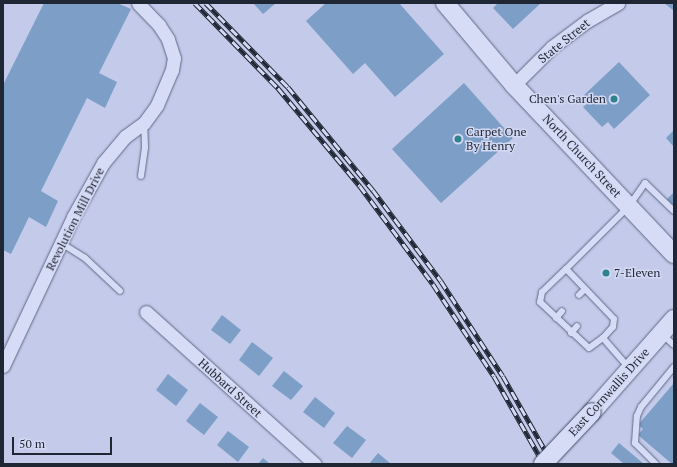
<!DOCTYPE html>
<style>
body{margin:0}
#map{position:relative;width:677px;height:467px;overflow:hidden;background:#c4caea;font-family:"PT Serif",serif}
div>[style]{position:absolute}
.building>*{inset:0;background:#7d9ec6}
.roads{filter:drop-shadow(0 0 1px #5c6984) drop-shadow(0 0 1px #5c6984)}
.lane>*{height:6px;margin:-3px;padding:0 3px;transform-origin:3px;border-radius:3px;background:#d6dcf6}
.street>*{height:13px;margin:-6.5px;padding:0 6.5px;transform-origin:6.5px;border-radius:6.5px;background:#d6dcf6}
.secondary>*{height:18px;margin:-9px;padding:0 9px;transform-origin:9px;border-radius:9px;background:#d6dcf6}
.rail>*{height:4.5px;margin-top:-2.25px;transform-origin:0;background:repeating-linear-gradient(90deg,#d3d8f3 0 9px,#1f2735 0 18px);box-sizing:border-box;border-block:1px solid #1f2735}
.bridges{filter:drop-shadow(0 0 1px #3f4d65) drop-shadow(0 0 1px #3f4d65)}
.secondary-bridge>*{height:18px;margin:-9px;padding:0 9px;transform-origin:9px;border-radius:9px;background:#d6dcf6}
.dots>*{width:11px;height:11px;translate:-50% -50%;box-sizing:border-box;border:2px solid #d3d8f3;border-radius:50%}
span{translate:-50% -50%;white-space:nowrap;text-align:center;line-height:1.15;-webkit-text-stroke:3px #d3d8f3;paint-order:stroke}
.street-label{font-size:12px;color:#1f2735}
.poi-label{font-size:12px;color:#1f2735}
.right{translate:-100% -50%;text-align:right}
.left{translate:0 -50%;text-align:left}
.frame{position:absolute;inset:0;border:4px solid #1f2735;pointer-events:none}
.scale{position:absolute;left:12px;top:437px;width:100px;height:18px;box-sizing:border-box;border:2px solid #1f2735;border-top:0;padding-left:5px;font-size:12px;line-height:14px;white-space:nowrap;color:#1f2735;-webkit-text-stroke:3px #d3d8f3;paint-order:stroke}
</style>
<div id="map">
<div class="building">
<i style="clip-path:polygon(44px 3px,117px 3px,131px 9px,99px 73px,117px 82px,105px 108px,87px 98px,41px 191px,58px 201px,46px 227px,29px 217px,11px 254px,3px 250px,3px 85px)"></i>
<i style="clip-path:polygon(253px 3px,276px 3px,263px 14px)"></i>
<i style="clip-path:polygon(326px 3px,399px 3px,444px 54px,395px 97px,365px 63px,353px 74px,306px 21px)"></i>
<i style="clip-path:polygon(498px 3px,541px 3px,513px 29px,493px 8px)"></i>
<i style="clip-path:polygon(664px 3px,674px 3px,674px 11px)"></i>
<i style="clip-path:polygon(619px 62px,650px 95px,614px 129px,608px 122px,602px 127px,583px 107px,590px 101px,584px 95px)"></i>
<i style="clip-path:polygon(464px 83px,513px 138px,441px 203px,392px 149px)"></i>
<i style="clip-path:polygon(674px 130px,674px 147px,666px 138px)"></i>
<i style="clip-path:polygon(674px 192px,674px 206px,667px 199px)"></i>
<i style="clip-path:polygon(222px 315px,241px 330px,230px 344px,211px 330px)"></i>
<i style="clip-path:polygon(252px 342px,273px 358px,259px 376px,239px 360px)"></i>
<i style="clip-path:polygon(284px 371px,303px 386px,291px 400px,272px 386px)"></i>
<i style="clip-path:polygon(168px 374px,188px 390px,176px 406px,156px 390px)"></i>
<i style="clip-path:polygon(674px 383px,674px 464px,672px 464px,638px 435px,643px 429px,638px 425px)"></i>
<i style="clip-path:polygon(315px 397px,335px 413px,324px 428px,303px 412px)"></i>
<i style="clip-path:polygon(200px 403px,218px 417px,204px 435px,186px 421px)"></i>
<i style="clip-path:polygon(347px 426px,366px 440px,352px 458px,333px 443px)"></i>
<i style="clip-path:polygon(228px 431px,249px 447px,238px 462px,217px 445px)"></i>
<i style="clip-path:polygon(619px 443px,644px 464px,624px 464px,611px 453px)"></i>
<i style="clip-path:polygon(378px 453px,391px 464px,369px 464px)"></i>
<i style="clip-path:polygon(263px 458px,270px 464px,258px 464px)"></i>
</div>
<div class="roads">
<div class="lane">
<i style="left:141px;top:176px;width:29px;rotate:-82deg"></i>
<i style="left:145px;top:147px;width:23px;rotate:-92deg"></i>
<i style="left:61px;top:243px;width:28px;rotate:32deg"></i>
<i style="left:85px;top:258px;width:48px;rotate:43.3deg"></i>
<i style="left:566px;top:269px;width:33px;rotate:136deg"></i>
<i style="left:542px;top:292px;width:10px;rotate:101deg"></i>
<i style="left:540px;top:302px;width:67px;rotate:43.2deg"></i>
<i style="left:589px;top:348px;width:17px;rotate:-36deg"></i>
<i style="left:579px;top:295px;width:8px;rotate:-45deg"></i>
<i style="left:556px;top:318px;width:9px;rotate:-49deg"></i>
<i style="left:571px;top:333px;width:9px;rotate:-49deg"></i>
<i style="left:662px;top:334px;width:16px;rotate:43deg"></i>
<i style="left:629px;top:368px;width:40px;rotate:-131deg"></i>
<i style="left:603px;top:338px;width:15px;rotate:-48deg"></i>
<i style="left:613px;top:327px;width:8px;rotate:-83deg"></i>
<i style="left:614px;top:319px;width:69px;rotate:-133.8deg"></i>
<i style="left:566px;top:269px;width:89px;rotate:-45deg"></i>
<i style="left:629px;top:206px;width:28px;rotate:-55deg"></i>
<i style="left:645px;top:183px;width:40px;rotate:44deg"></i>
<i style="left:656px;top:464px;width:30px;rotate:-135deg"></i>
<i style="left:635px;top:443px;width:27px;rotate:-86deg"></i>
<i style="left:637px;top:416px;width:10px;rotate:-66deg"></i>
<i style="left:641px;top:407px;width:52px;rotate:-50.5deg"></i>
</div>
<div class="street">
<i style="left:514px;top:85px;width:54px;rotate:-45deg"></i>
<i style="left:552px;top:47px;width:44px;rotate:-36.6deg"></i>
<i style="left:587px;top:21px;width:36px;rotate:-30deg"></i>
<i style="left:146px;top:312px;width:227px;rotate:42deg"></i>
<i style="left:3px;top:366px;width:165px;rotate:-64.8deg"></i>
<i style="left:73px;top:217px;width:62px;rotate:-60.9deg"></i>
<i style="left:103px;top:163px;width:35px;rotate:-50deg"></i>
<i style="left:126px;top:136px;width:22px;rotate:-36deg"></i>
<i style="left:144px;top:123px;width:22px;rotate:-54deg"></i>
<i style="left:157px;top:105px;width:38px;rotate:-67deg"></i>
<i style="left:172px;top:70px;width:12px;rotate:-81deg"></i>
<i style="left:174px;top:58px;width:20px;rotate:-108deg"></i>
<i style="left:168px;top:39px;width:17px;rotate:-123deg"></i>
<i style="left:159px;top:25px;width:30px;rotate:-134deg"></i>
</div>
<div class="secondary">
<i style="left:445px;top:3px;width:107px;rotate:49.9deg"></i>
<i style="left:514px;top:85px;width:233px;rotate:46.6deg"></i>
<i style="left:592px;top:412px;width:124px;rotate:-48.6deg"></i>
</div>
</div>
<div class="rail">
<i style="left:195px;top:3px;width:119px;rotate:45.7deg"></i>
<i style="left:278px;top:88px;width:128px;rotate:50.1deg"></i>
<i style="left:360px;top:186px;width:122px;rotate:53.3deg"></i>
<i style="left:433px;top:284px;width:110px;rotate:56.5deg"></i>
<i style="left:494px;top:376px;width:101px;rotate:60.4deg"></i>
<i style="left:206px;top:3px;width:117px;rotate:45.7deg"></i>
<i style="left:288px;top:87px;width:134px;rotate:50.5deg"></i>
<i style="left:373px;top:190px;width:114px;rotate:53.2deg"></i>
<i style="left:441px;top:281px;width:113px;rotate:56.9deg"></i>
<i style="left:503px;top:376px;width:101px;rotate:60.4deg"></i>
</div>
<div class="bridges">
<div class="secondary-bridge">
<i style="left:543px;top:464px;width:71px;rotate:-46.7deg"></i>
</div>
</div>
<div class="dots">
<i style="left:614px;top:99px;background:#30828e"></i>
<i style="left:458px;top:139px;background:#30828e"></i>
<i style="left:606px;top:273px;background:#30828e"></i>
</div>
<div class="street-label">
<span style="left:564px;top:41px;rotate:-39deg">State Street</span>
<span style="left:582px;top:156px;rotate:47deg">North Church Street</span>
<span style="left:75px;top:219px;rotate:-63deg">Revolution Mill Drive</span>
<span style="left:230px;top:388px;rotate:42deg">Hubbard Street</span>
<span style="left:609px;top:392px;rotate:-48deg">East Cornwallis Drive</span>
</div>
<div class="poi-label">
<span class="right" style="left:606px;top:99px">Chen's Garden</span>
<span class="left" style="left:466px;top:139px">Carpet One<br>By Henry</span>
<span class="left" style="left:614px;top:273px">7-Eleven</span>
</div>
<div class="frame"></div>
<div class="scale">50 m</div>
</div>
